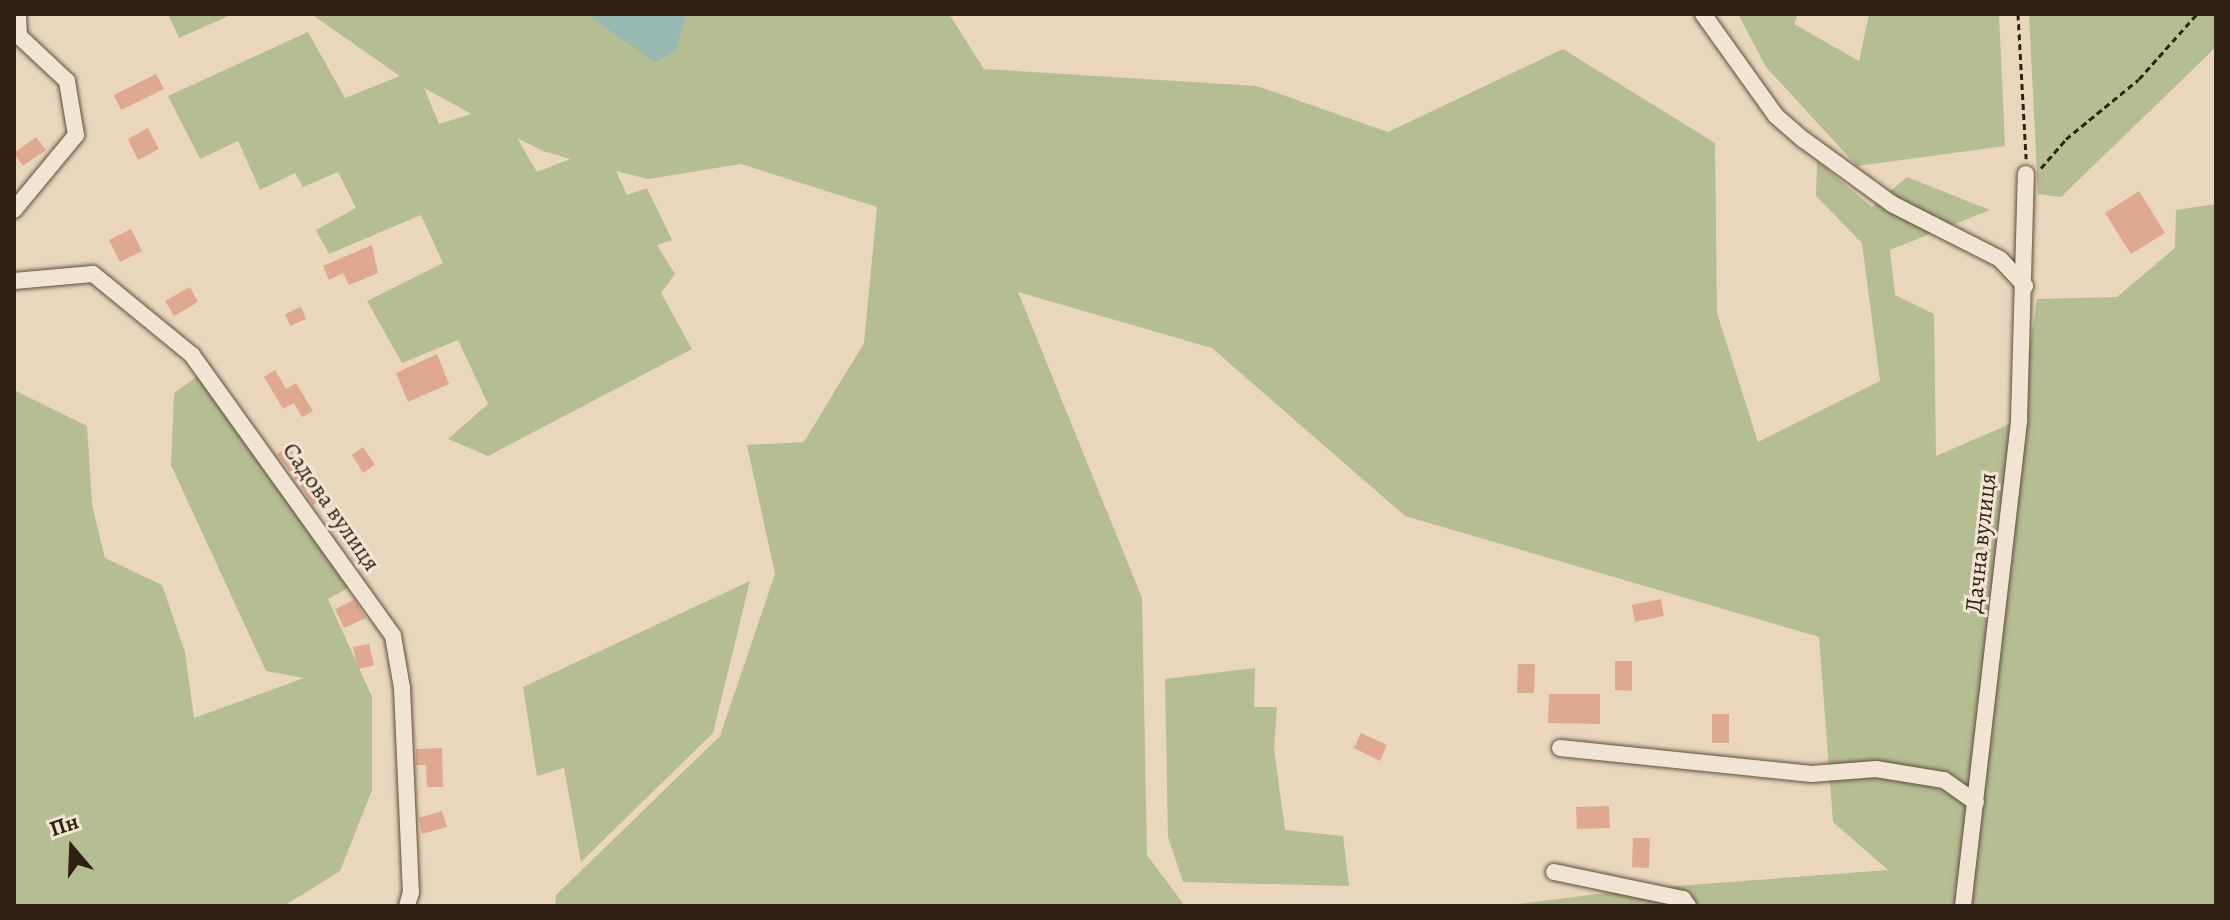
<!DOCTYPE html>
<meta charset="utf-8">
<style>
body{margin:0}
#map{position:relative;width:2230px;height:920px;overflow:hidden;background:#e9d6bc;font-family:Alegreya,serif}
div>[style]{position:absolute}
.green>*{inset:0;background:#b5be92}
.water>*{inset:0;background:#97b9b1}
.building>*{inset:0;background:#dfa98f}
.path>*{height:3px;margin-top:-1.5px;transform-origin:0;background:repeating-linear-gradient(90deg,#312115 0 6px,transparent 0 10px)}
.roads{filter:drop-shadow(0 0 2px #5f4e3f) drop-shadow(0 0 2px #5f4e3f)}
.minor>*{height:16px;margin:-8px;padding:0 8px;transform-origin:8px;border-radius:8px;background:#f1e4d3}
span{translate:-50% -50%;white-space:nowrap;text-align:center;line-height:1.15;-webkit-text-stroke:6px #f1e4d3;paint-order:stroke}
.street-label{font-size:24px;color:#312115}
.frame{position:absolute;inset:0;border:16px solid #312115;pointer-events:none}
.north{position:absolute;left:32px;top:808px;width:80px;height:80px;-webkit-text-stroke:6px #f1e4d3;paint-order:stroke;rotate:341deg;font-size:22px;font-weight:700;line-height:32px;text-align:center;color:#312115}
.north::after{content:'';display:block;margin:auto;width:28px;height:36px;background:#312115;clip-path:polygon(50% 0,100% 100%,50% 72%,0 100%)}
</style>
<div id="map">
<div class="green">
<i style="clip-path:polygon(168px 14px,233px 14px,179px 38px)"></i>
<i style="clip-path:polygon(evenodd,311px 14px,949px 14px,984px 69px,1257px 86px,1388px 132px,1563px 49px,1715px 143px,1717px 313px,1758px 442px,1880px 381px,1862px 243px,1816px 196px,1817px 161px,1872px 207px,1907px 177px,1990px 210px,1890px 250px,1895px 295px,1934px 314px,1936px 456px,2019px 420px,2037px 299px,2117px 297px,2175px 248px,2176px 210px,2216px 204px,2216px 906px,1501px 906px,1637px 889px,1888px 870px,1833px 822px,1819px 637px,1405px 516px,1212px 348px,1018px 292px,1142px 598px,1147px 855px,1185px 906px,555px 906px,556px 895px,720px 736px,775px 574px,747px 445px,804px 442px,864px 343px,877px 207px,741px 164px,648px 179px,616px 171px,627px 195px,647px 188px,672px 240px,657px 245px,675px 274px,661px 293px,692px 349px,488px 456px,448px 439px,488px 404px,458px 340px,402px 363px,367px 301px,443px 263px,421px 215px,329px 254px,316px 230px,356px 208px,338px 172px,303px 187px,295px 173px,260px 190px,238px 141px,200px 159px,168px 96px,308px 32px,345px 98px,400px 76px,311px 14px,424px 88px,470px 113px,471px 114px,439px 124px,424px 88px,311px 14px,517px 138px,543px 151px,570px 159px,537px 172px,517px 138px)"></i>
<i style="clip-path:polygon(1738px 14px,1798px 14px,1794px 24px,1859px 61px,1869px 14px,1999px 14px,2005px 146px,1857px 166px,1766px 67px)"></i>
<i style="clip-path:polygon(2029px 14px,2216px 14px,2216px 47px,2061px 197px,2038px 194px)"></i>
<i style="clip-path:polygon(205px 371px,248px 448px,350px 587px,328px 599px,372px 697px,372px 790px,340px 871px,284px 906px,14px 906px,14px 390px,87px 426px,92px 505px,105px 558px,162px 585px,185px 652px,194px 718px,304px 678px,266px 671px,171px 465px,174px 393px)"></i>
<i style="clip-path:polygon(750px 581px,713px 733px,581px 862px,564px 768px,537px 776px,523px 687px)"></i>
<i style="clip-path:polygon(1255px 668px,1254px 707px,1277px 707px,1274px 748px,1285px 830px,1343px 836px,1349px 886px,1183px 882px,1168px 837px,1165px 679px)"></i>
</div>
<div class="water">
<i style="clip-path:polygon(586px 14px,686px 14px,676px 51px,655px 62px)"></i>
</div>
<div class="building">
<i style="clip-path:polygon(156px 74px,164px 89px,121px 110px,114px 95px)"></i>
<i style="clip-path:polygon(148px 128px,159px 149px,138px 160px,128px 139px)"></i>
<i style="clip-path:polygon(36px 137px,46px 150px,23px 166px,14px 153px)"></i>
<i style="clip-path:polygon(2139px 191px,2165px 233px,2131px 254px,2105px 213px)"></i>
<i style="clip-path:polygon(131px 229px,142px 251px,120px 262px,109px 240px)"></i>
<i style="clip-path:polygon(372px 245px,378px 273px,349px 285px,343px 273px,329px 280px,323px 266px)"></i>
<i style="clip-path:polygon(190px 287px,198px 302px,174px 316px,165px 301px)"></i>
<i style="clip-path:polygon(301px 307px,306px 319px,290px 326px,285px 314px)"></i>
<i style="clip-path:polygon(437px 354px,449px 384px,408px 402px,396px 373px)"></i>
<i style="clip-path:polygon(275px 370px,286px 389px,296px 383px,313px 411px,302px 417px,294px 403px,283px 409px,264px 377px)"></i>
<i style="clip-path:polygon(289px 446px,323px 499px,313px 505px,277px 454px)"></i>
<i style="clip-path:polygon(363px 447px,375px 465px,363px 473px,352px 455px)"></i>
<i style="clip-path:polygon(1661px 599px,1664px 616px,1635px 622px,1632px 605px)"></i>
<i style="clip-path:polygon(354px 600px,366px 618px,344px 628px,335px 609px)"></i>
<i style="clip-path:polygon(369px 644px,374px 665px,358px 669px,353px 647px)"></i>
<i style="clip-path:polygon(1615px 661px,1632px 661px,1632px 691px,1615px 690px)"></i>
<i style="clip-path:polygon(1518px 664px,1535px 664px,1534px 693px,1517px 693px)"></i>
<i style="clip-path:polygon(1549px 694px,1600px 694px,1600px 724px,1548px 723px)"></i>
<i style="clip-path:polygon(1712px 714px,1729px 714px,1729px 743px,1712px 743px)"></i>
<i style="clip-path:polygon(1361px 733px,1387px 745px,1380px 761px,1354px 748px)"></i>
<i style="clip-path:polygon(442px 748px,443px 787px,427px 787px,426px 765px,416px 765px,416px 749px)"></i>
<i style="clip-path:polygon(1609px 806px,1610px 828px,1577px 829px,1576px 807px)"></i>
<i style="clip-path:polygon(442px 811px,447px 827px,422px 834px,419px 818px)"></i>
<i style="clip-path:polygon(1633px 838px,1650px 838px,1649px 868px,1632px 867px)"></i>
</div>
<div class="path">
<i style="left:2018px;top:14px;width:145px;rotate:86.8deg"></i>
<i style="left:2041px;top:168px;width:38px;rotate:-49deg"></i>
<i style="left:2066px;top:139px;width:94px;rotate:-39.4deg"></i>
<i style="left:2139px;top:79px;width:87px;rotate:-48.3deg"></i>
</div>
<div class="roads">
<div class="minor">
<i style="left:1703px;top:14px;width:125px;rotate:54.4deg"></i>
<i style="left:1776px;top:116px;width:37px;rotate:41deg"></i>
<i style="left:1804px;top:140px;width:109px;rotate:36deg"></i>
<i style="left:1892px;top:204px;width:121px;rotate:27deg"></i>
<i style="left:2000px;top:259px;width:37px;rotate:47deg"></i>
<i style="left:14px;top:210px;width:97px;rotate:-50.4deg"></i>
<i style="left:76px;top:135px;width:55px;rotate:-99.5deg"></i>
<i style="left:67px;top:81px;width:66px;rotate:-136.8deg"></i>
<i style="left:19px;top:36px;width:22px;rotate:-93deg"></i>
<i style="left:14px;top:281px;width:79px;rotate:-5.1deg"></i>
<i style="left:93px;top:274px;width:128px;rotate:39.3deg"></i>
<i style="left:192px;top:355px;width:345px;rotate:54.4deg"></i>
<i style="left:393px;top:636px;width:53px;rotate:80.2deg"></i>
<i style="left:402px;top:688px;width:204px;rotate:87.5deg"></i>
<i style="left:411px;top:892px;width:15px;rotate:106deg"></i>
<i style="left:1560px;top:748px;width:253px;rotate:5.9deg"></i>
<i style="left:1812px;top:774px;width:64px;rotate:-4.5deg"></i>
<i style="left:1876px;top:769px;width:69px;rotate:9.2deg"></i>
<i style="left:1944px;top:780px;width:39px;rotate:35deg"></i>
<i style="left:1554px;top:872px;width:132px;rotate:11.8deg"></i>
<i style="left:1683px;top:899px;width:9px;rotate:54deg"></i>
<i style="left:1963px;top:906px;width:489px;rotate:-83.4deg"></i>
<i style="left:2019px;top:420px;width:246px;rotate:-88.4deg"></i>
</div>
</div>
<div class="street-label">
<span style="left:331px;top:507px;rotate:55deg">Садова вулиця</span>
<span style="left:1981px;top:543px;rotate:-84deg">Дачна вулиця</span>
</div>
<div class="frame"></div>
<div class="north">Пн</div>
</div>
